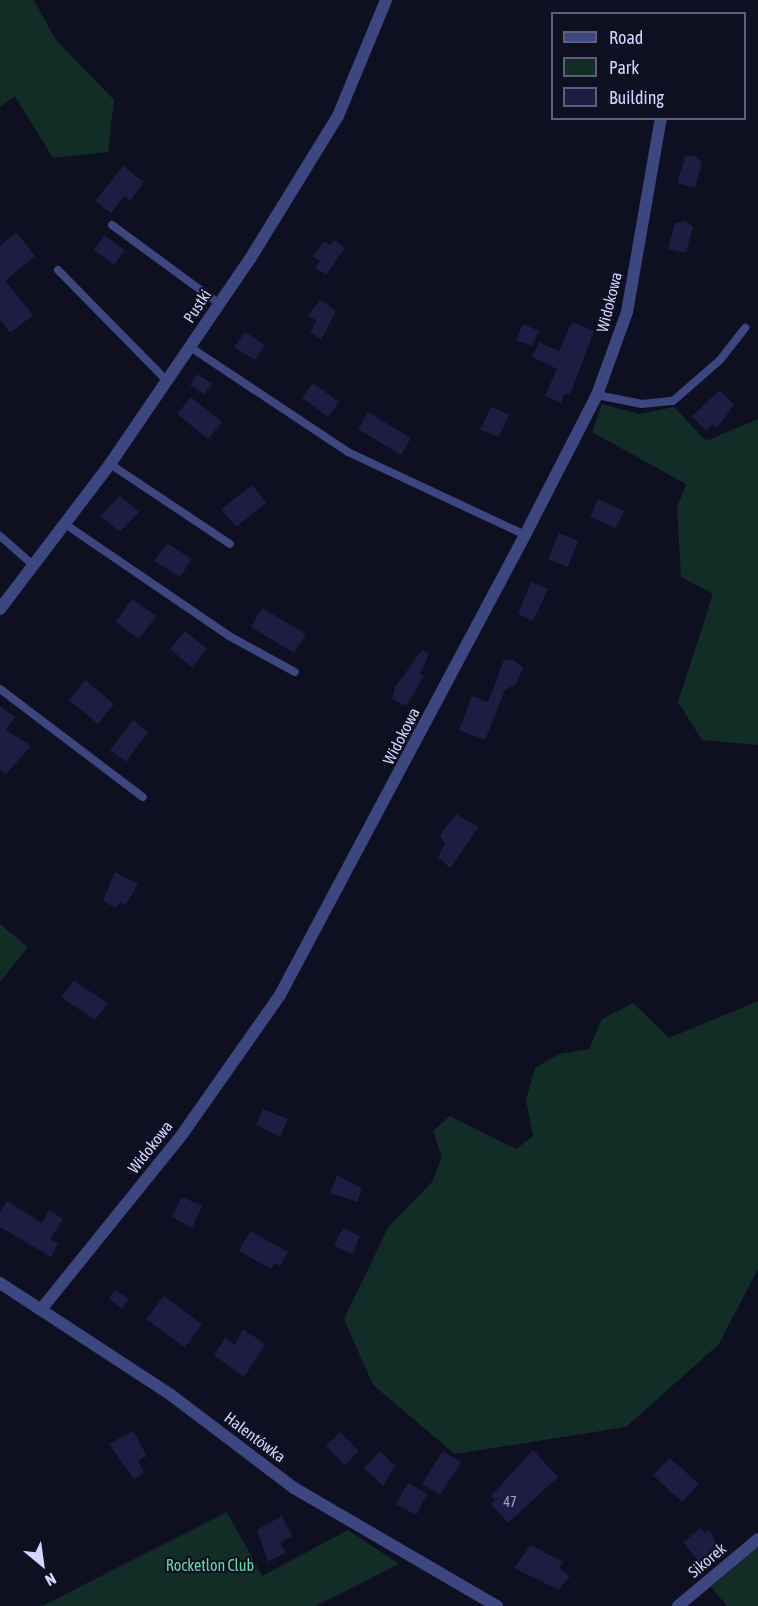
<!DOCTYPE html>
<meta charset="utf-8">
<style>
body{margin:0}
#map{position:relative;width:758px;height:1606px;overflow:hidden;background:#0f0f22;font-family:"Asap Condensed",sans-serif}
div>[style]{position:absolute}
.green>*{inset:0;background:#122c26}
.building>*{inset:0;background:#1d1c42}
.service>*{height:8px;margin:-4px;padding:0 4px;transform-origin:4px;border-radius:4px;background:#3c467f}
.minor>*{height:12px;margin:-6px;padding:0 6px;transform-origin:6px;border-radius:6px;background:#3c467f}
span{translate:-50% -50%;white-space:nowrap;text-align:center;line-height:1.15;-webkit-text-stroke:4.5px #0f0f22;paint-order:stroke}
.number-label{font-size:14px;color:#a5a7ce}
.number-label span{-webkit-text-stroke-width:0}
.street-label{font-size:16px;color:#d2d5fd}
.park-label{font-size:16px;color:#61daa6}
.legend{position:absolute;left:551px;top:12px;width:195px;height:108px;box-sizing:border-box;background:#0f0f22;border:2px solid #5d5e7a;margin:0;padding:8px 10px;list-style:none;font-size:18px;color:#d2d5fd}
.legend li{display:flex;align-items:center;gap:12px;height:30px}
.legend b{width:30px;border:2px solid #5d5e7a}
.north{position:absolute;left:12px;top:1534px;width:60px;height:60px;-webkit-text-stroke:4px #0f0f22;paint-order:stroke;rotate:151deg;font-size:16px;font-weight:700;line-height:24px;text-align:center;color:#d2d5fd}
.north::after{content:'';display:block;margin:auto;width:21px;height:27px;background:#d2d5fd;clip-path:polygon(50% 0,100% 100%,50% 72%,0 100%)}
</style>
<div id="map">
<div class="green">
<i style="clip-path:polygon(0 0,34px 0,56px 40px,114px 100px,108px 152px,53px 158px,15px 96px,0 107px)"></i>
<i style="clip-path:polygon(602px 404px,639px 414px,674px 407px,706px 441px,758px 419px,758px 745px,702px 740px,678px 702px,713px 594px,681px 577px,677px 508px,686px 484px,592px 432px)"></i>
<i style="clip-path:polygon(0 924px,28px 947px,0 982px)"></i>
<i style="clip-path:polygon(758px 1001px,758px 1269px,719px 1344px,626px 1427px,455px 1454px,373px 1385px,344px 1319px,389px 1226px,432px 1182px,442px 1157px,433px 1131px,450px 1116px,516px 1149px,533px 1136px,526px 1100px,535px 1068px,559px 1054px,589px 1049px,602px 1019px,633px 1003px,669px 1038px)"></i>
<i style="clip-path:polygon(227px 1512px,262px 1576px,348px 1530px,399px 1564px,316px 1606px,42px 1606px)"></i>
<i style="clip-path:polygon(758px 1547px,758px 1606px,727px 1606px,711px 1587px)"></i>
</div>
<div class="building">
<i style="clip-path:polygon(695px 155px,702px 162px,695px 188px,677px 183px,685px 157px)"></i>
<i style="clip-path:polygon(123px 166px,144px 182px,130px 201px,124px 196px,111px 213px,95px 201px)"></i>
<i style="clip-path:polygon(685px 221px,693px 227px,686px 253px,668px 249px,675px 223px)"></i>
<i style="clip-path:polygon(16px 232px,35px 256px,5px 281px,33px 315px,10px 333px,0 320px,0 246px)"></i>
<i style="clip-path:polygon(104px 235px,125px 250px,114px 265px,94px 250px)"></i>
<i style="clip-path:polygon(334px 240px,345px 248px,326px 275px,315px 267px,320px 261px,313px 256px,324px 241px,330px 245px)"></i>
<i style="clip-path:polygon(320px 300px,336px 311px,321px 340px,310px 332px,317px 321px,308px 315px)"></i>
<i style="clip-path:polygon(572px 322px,594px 331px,570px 395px,565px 393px,561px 403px,545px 396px,557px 369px,532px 357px,539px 342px,559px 351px)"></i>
<i style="clip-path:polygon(523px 324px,539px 331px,532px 346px,516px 340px)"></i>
<i style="clip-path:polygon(245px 332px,265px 345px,255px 360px,234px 347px)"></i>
<i style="clip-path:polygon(197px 374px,212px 384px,204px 394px,190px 385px)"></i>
<i style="clip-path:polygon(313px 383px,339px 402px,328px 417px,302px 398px)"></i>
<i style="clip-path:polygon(720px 390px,734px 405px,717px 428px,713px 424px,706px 431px,692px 416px)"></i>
<i style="clip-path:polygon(191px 397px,222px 422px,208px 439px,177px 414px)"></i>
<i style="clip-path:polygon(491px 407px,509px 415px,499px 437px,480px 430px)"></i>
<i style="clip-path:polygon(368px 412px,411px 438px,401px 455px,358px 429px)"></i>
<i style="clip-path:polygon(252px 485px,266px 503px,236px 527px,221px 509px)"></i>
<i style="clip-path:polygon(120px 496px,139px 512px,120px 532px,100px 516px)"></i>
<i style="clip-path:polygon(598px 499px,624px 511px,616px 528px,590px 517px)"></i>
<i style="clip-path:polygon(559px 533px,578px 541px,568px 567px,548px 559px)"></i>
<i style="clip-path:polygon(167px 543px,192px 559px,180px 577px,154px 561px)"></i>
<i style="clip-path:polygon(531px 582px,548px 589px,533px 621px,518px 614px)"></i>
<i style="clip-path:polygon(132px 599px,156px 616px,139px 639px,116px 622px)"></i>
<i style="clip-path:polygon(262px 608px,306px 634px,294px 653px,251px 627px)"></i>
<i style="clip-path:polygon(185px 631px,207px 649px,192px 667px,170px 649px)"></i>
<i style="clip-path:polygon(422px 650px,429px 654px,420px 674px,424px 676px,406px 706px,392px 699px,395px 687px)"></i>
<i style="clip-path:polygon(504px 660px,514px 660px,523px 668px,516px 684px,505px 690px,485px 740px,459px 730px,472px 696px,488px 702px)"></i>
<i style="clip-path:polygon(85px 680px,114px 704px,98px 724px,69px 700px)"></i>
<i style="clip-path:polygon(0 706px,15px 717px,6px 730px,31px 746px,6px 774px,0 769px)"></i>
<i style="clip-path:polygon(133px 720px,148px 732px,126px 762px,110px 750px)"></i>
<i style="clip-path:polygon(456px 814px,479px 827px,450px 868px,438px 857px,445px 844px,440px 835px)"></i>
<i style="clip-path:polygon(115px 872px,138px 884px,126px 905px,120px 902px,116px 908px,103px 901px)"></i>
<i style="clip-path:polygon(74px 981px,108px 1003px,95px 1020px,61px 997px)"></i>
<i style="clip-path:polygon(263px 1109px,288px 1119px,280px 1137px,256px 1125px)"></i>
<i style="clip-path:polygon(337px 1175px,362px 1188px,357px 1202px,330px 1193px)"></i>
<i style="clip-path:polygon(182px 1197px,202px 1206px,192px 1228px,172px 1217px)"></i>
<i style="clip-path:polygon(7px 1201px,42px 1223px,49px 1210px,63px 1219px,50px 1239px,58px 1243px,51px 1257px,0 1227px,0 1213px)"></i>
<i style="clip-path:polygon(343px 1228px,360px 1236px,353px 1254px,334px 1246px)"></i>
<i style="clip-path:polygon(250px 1231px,288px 1252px,280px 1266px,274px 1263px,271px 1269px,239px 1251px)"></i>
<i style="clip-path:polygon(115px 1290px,129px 1299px,122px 1309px,109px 1299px)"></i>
<i style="clip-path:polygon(164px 1296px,202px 1324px,185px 1348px,146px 1319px)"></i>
<i style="clip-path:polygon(243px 1329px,265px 1344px,244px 1377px,214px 1355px,225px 1338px,235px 1345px)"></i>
<i style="clip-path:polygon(133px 1431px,147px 1456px,138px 1461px,144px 1473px,134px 1479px,109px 1444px)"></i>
<i style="clip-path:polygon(340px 1432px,359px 1451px,345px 1465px,326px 1446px)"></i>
<i style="clip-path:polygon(533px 1450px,558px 1477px,508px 1523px,491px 1504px,495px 1500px,491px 1496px)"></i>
<i style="clip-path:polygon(380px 1451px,395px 1466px,383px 1486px,364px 1468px)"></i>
<i style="clip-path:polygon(443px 1451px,461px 1462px,440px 1495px,422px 1484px)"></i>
<i style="clip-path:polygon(670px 1458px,699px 1484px,682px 1502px,653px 1475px)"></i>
<i style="clip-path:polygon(408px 1483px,427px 1494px,416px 1515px,396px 1504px)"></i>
<i style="clip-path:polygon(282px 1516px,292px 1536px,280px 1543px,286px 1552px,268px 1562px,257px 1530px)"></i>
<i style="clip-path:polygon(701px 1528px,705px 1533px,709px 1530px,720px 1551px,702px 1565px,683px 1542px)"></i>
<i style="clip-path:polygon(531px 1545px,563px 1562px,559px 1568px,570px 1576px,559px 1590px,514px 1568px)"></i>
</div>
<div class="service">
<i style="left:112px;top:225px;width:132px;rotate:36.3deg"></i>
<i style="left:58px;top:270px;width:156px;rotate:45.5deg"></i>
<i style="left:190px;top:347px;width:190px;rotate:33.6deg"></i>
<i style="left:348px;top:452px;width:195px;rotate:25.1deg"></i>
<i style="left:597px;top:395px;width:46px;rotate:11.3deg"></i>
<i style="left:642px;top:404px;width:31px;rotate:-6deg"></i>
<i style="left:673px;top:401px;width:62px;rotate:-41.1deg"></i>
<i style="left:720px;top:360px;width:41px;rotate:-52deg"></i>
<i style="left:110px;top:464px;width:144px;rotate:33.7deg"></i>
<i style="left:65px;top:524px;width:199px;rotate:34.3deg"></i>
<i style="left:229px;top:636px;width:75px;rotate:28.6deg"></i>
<i style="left:0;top:536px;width:44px;rotate:41.3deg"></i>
<i style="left:0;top:689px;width:179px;rotate:37.1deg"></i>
</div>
<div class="minor">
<i style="left:0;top:609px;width:182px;rotate:-52.8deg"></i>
<i style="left:110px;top:464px;width:248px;rotate:-55.7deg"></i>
<i style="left:250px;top:259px;width:168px;rotate:-58.4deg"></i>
<i style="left:338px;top:116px;width:126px;rotate:-67.5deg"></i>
<i style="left:0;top:1283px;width:204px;rotate:33.2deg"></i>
<i style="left:171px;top:1395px;width:154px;rotate:37.1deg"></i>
<i style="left:294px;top:1488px;width:235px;rotate:30.2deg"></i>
<i style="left:43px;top:1307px;width:220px;rotate:-51.1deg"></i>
<i style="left:181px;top:1136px;width:172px;rotate:-54.9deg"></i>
<i style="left:280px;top:995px;width:521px;rotate:-61.96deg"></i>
<i style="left:525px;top:535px;width:157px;rotate:-62.8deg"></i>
<i style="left:597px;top:395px;width:88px;rotate:-70.1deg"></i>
<i style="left:627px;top:312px;width:197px;rotate:-80.1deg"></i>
<i style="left:678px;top:1606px;width:104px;rotate:-39.9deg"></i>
</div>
<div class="number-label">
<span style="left:510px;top:1502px">47</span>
</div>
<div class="street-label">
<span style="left:609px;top:302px;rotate:-76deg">Widokowa</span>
<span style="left:197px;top:306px;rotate:-57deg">Pustki</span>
<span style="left:401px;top:736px;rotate:-63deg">Widokowa</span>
<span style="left:150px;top:1147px;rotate:-52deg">Widokowa</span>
<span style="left:255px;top:1437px;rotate:37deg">Halentówka</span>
<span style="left:707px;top:1560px;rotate:-40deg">Sikorek</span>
</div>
<div class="park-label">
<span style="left:210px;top:1565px">Rocketlon Club</span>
</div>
<ul class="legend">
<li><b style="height:8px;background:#3c467f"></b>Road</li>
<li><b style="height:16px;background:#122c26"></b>Park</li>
<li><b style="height:16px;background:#1d1c42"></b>Building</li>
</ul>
<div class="north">N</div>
</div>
